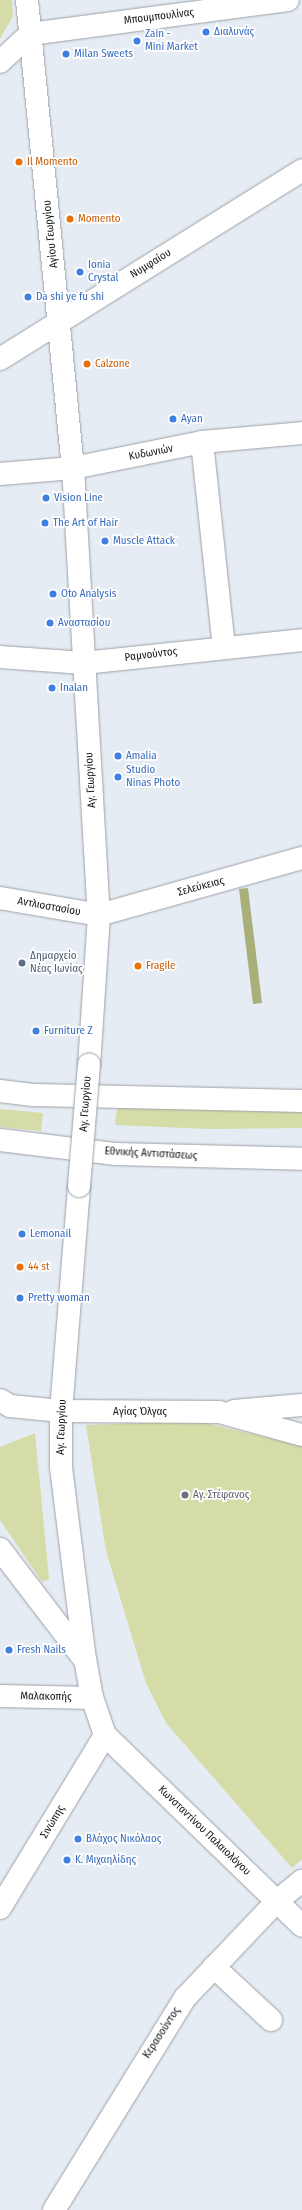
<!DOCTYPE html>
<meta charset="utf-8">
<style>
body{margin:0}
#map{position:relative;width:302px;height:2210px;overflow:hidden;background:#e6ecf3;font-family:"Fira Sans Condensed",sans-serif}
div>[style]{position:absolute}
.green>*{inset:0;background:#d5dca7}
.forest>*{inset:0;background:#a9af79}
.roads{filter:drop-shadow(0 0 1px #9ca1a7) drop-shadow(0 0 1px #9ca1a7)}
.street>*{height:22px;margin:-11px;padding:0 11px;transform-origin:11px;border-radius:11px;background:#fff}
.secondary>*{height:22px;margin:-11px;padding:0 11px;transform-origin:11px;border-radius:11px;background:#fff}
.bridges{filter:drop-shadow(0 0 1px #9ca1a7) drop-shadow(0 0 1px #9ca1a7)}
.secondary-bridge>*{height:22px;margin:-11px;padding:0 11px;transform-origin:11px;border-radius:11px;background:#fff}
.dots>*{width:11px;height:11px;translate:-50% -50%;box-sizing:border-box;border:2px solid #fff;border-radius:50%}
span{translate:-50% -50%;white-space:nowrap;text-align:center;line-height:1.15;-webkit-text-stroke:3.5px #fff;paint-order:stroke}
.street-label{font-size:11px;color:#141618}
.shop-label{font-size:11px;color:#366cbe}
.left{translate:0 -50%;text-align:left}
.food-label{font-size:11px;color:#c56008}
.service-label{font-size:11px;color:#4e5e75}
.worship-label{font-size:11px;color:#5b616d}
</style>
<div id="map">
<div class="green">
<i style="clip-path:polygon(0 0,12px 0,13px 16px,0 39px)"></i>
<i style="clip-path:polygon(117px 1108px,302px 1111px,302px 1128px,209px 1129px,115px 1125px)"></i>
<i style="clip-path:polygon(0 1109px,43px 1113px,41px 1131px,0 1127px)"></i>
<i style="clip-path:polygon(198px 1421px,302px 1446px,302px 1859px,292px 1868px,166px 1723px,146px 1683px,106px 1551px,86px 1425px)"></i>
<i style="clip-path:polygon(35px 1433px,49px 1579px,42px 1582px,0 1520px,0 1447px)"></i>
</div>
<div class="forest">
<i style="clip-path:polygon(248px 888px,262px 1003px,253px 1004px,239px 889px)"></i>
</div>
<div class="roads">
<div class="street">
<i style="left:27px;top:0;width:470px;rotate:84.4deg"></i>
<i style="left:73px;top:468px;width:132px;rotate:-11.4deg"></i>
<i style="left:202px;top:442px;width:100px;rotate:-5.1deg"></i>
<i style="left:0;top:62px;width:41px;rotate:-43deg"></i>
<i style="left:30px;top:34px;width:260px;rotate:-7.5deg"></i>
<i style="left:0;top:359px;width:356px;rotate:-32deg"></i>
<i style="left:202px;top:442px;width:206px;rotate:83.9deg"></i>
<i style="left:0;top:657px;width:84px;rotate:4.1deg"></i>
<i style="left:84px;top:663px;width:219px;rotate:-6deg"></i>
<i style="left:99px;top:915px;width:211px;rotate:-15.7deg"></i>
<i style="left:0;top:1400px;width:12px;rotate:31deg"></i>
<i style="left:10px;top:1406px;width:51px;rotate:5.6deg"></i>
<i style="left:61px;top:1411px;width:158px;rotate:0.4deg"></i>
<i style="left:219px;top:1412px;width:86px;rotate:15.5deg"></i>
<i style="left:234px;top:1411px;width:68px;rotate:-5deg"></i>
<i style="left:0;top:1549px;width:140px;rotate:52.6deg"></i>
<i style="left:0;top:1696px;width:92px;rotate:1.2deg"></i>
<i style="left:105px;top:1735px;width:274px;rotate:44.1deg"></i>
<i style="left:214px;top:1967px;width:78px;rotate:42.9deg"></i>
<i style="left:54px;top:2210px;width:249px;rotate:-58.3deg"></i>
<i style="left:185px;top:1998px;width:134px;rotate:-46.5deg"></i>
<i style="left:277px;top:1901px;width:32px;rotate:-39deg"></i>
</div>
<div class="secondary">
<i style="left:0;top:474px;width:73px;rotate:-4.7deg"></i>
<i style="left:73px;top:468px;width:448px;rotate:86.7deg"></i>
<i style="left:99px;top:915px;width:149px;rotate:93.8deg"></i>
<i style="left:0;top:898px;width:100px;rotate:9.7deg"></i>
<i style="left:0;top:1091px;width:35px;rotate:7deg"></i>
<i style="left:35px;top:1095px;width:267px;rotate:1.3deg"></i>
<i style="left:0;top:1140px;width:117px;rotate:6.9deg"></i>
<i style="left:116px;top:1154px;width:186px;rotate:1.5deg"></i>
<i style="left:0;top:1908px;width:202px;rotate:-58.7deg"></i>
<i style="left:105px;top:1735px;width:39px;rotate:-109deg"></i>
<i style="left:92px;top:1698px;width:39px;rotate:-100deg"></i>
<i style="left:85px;top:1660px;width:194px;rotate:-97.1deg"></i>
<i style="left:61px;top:1467px;width:56px;rotate:-90deg"></i>
<i style="left:61px;top:1411px;width:226px;rotate:-85.4deg"></i>
</div>
</div>
<div class="bridges">
<div class="secondary-bridge">
<i style="left:79px;top:1186px;width:122px;rotate:-85.3deg"></i>
</div>
</div>
<div class="dots">
<i style="left:206px;top:32px;background:#3f7fe0"></i>
<i style="left:137px;top:41px;background:#3f7fe0"></i>
<i style="left:66px;top:54px;background:#3f7fe0"></i>
<i style="left:19px;top:162px;background:#e8710a"></i>
<i style="left:70px;top:219px;background:#e8710a"></i>
<i style="left:80px;top:272px;background:#3f7fe0"></i>
<i style="left:28px;top:297px;background:#3f7fe0"></i>
<i style="left:87px;top:364px;background:#e8710a"></i>
<i style="left:173px;top:419px;background:#3f7fe0"></i>
<i style="left:46px;top:498px;background:#3f7fe0"></i>
<i style="left:45px;top:523px;background:#3f7fe0"></i>
<i style="left:105px;top:541px;background:#3f7fe0"></i>
<i style="left:53px;top:594px;background:#3f7fe0"></i>
<i style="left:50px;top:623px;background:#3f7fe0"></i>
<i style="left:52px;top:688px;background:#3f7fe0"></i>
<i style="left:118px;top:756px;background:#3f7fe0"></i>
<i style="left:118px;top:777px;background:#3f7fe0"></i>
<i style="left:22px;top:963px;background:#5c6f8a"></i>
<i style="left:138px;top:966px;background:#e8710a"></i>
<i style="left:36px;top:1031px;background:#3f7fe0"></i>
<i style="left:22px;top:1234px;background:#3f7fe0"></i>
<i style="left:20px;top:1267px;background:#e8710a"></i>
<i style="left:20px;top:1298px;background:#3f7fe0"></i>
<i style="left:185px;top:1495px;background:#6b7280"></i>
<i style="left:9px;top:1650px;background:#3f7fe0"></i>
<i style="left:78px;top:1839px;background:#3f7fe0"></i>
<i style="left:67px;top:1860px;background:#3f7fe0"></i>
</div>
<div class="street-label">
<span style="left:159px;top:17px;rotate:-7deg">Μπουμπουλίνας</span>
<span style="left:51px;top:234px;rotate:-96deg">Αγίου Γεωργίου</span>
<span style="left:151px;top:264px;rotate:-32deg">Νυμφαίου</span>
<span style="left:151px;top:453px;rotate:-11deg">Κυδωνιών</span>
<span style="left:151px;top:655px;rotate:-7deg">Ραμνούντος</span>
<span style="left:91px;top:780px;rotate:-93deg">Αγ. Γεωργίου</span>
<span style="left:201px;top:887px;rotate:-15deg">Σελεύκειας</span>
<span style="left:49px;top:907px;rotate:10deg">Αντλιοστασίου</span>
<span style="left:86px;top:1104px;rotate:-86deg">Αγ. Γεωργίου</span>
<span style="left:151px;top:1154px;rotate:3deg">Εθνικής Αντιστάσεως</span>
<span style="left:140px;top:1412px">Αγίας Όλγας</span>
<span style="left:62px;top:1427px;rotate:-88deg">Αγ. Γεωργίου</span>
<span style="left:46px;top:1697px;rotate:1deg">Μαλακοπής</span>
<span style="left:53px;top:1822px;rotate:-59deg">Σινώπης</span>
<span style="left:204px;top:1831px;rotate:44deg">Κωνσταντίνου Παλαιολόγου</span>
<span style="left:162px;top:2033px;rotate:-57deg">Κερασούντος</span>
</div>
<div class="shop-label">
<span class="left" style="left:214px;top:32px">Διαλυνάς</span>
<span class="left" style="left:145px;top:41px">Zain -<br>Mini Market</span>
<span class="left" style="left:74px;top:54px">Milan Sweets</span>
<span class="left" style="left:88px;top:272px">Ionia<br>Crystal</span>
<span class="left" style="left:36px;top:297px">Da shi ye fu shi</span>
<span class="left" style="left:181px;top:419px">Ayan</span>
<span class="left" style="left:54px;top:498px">Vision Line</span>
<span class="left" style="left:53px;top:523px">The Art of Hair</span>
<span class="left" style="left:113px;top:541px">Muscle Attack</span>
<span class="left" style="left:61px;top:594px">Oto Analysis</span>
<span class="left" style="left:58px;top:623px">Αναστασίου</span>
<span class="left" style="left:60px;top:688px">Inalan</span>
<span class="left" style="left:126px;top:756px">Amalia</span>
<span class="left" style="left:126px;top:777px">Studio<br>Ninas Photo</span>
<span class="left" style="left:44px;top:1031px">Furniture Z</span>
<span class="left" style="left:30px;top:1234px">Lemonail</span>
<span class="left" style="left:28px;top:1298px">Pretty woman</span>
<span class="left" style="left:17px;top:1650px">Fresh Nails</span>
<span class="left" style="left:86px;top:1839px">Βλάχος Νικόλαος</span>
<span class="left" style="left:75px;top:1860px">Κ. Μιχαηλίδης</span>
</div>
<div class="food-label">
<span class="left" style="left:27px;top:162px">Il Momento</span>
<span class="left" style="left:78px;top:219px">Momento</span>
<span class="left" style="left:95px;top:364px">Calzone</span>
<span class="left" style="left:146px;top:966px">Fragile</span>
<span class="left" style="left:28px;top:1267px">44 st</span>
</div>
<div class="service-label">
<span class="left" style="left:30px;top:963px">Δημαρχείο<br>Νέας Ιωνίας</span>
</div>
<div class="worship-label">
<span class="left" style="left:193px;top:1495px">Αγ. Στέφανος</span>
</div>
</div>
